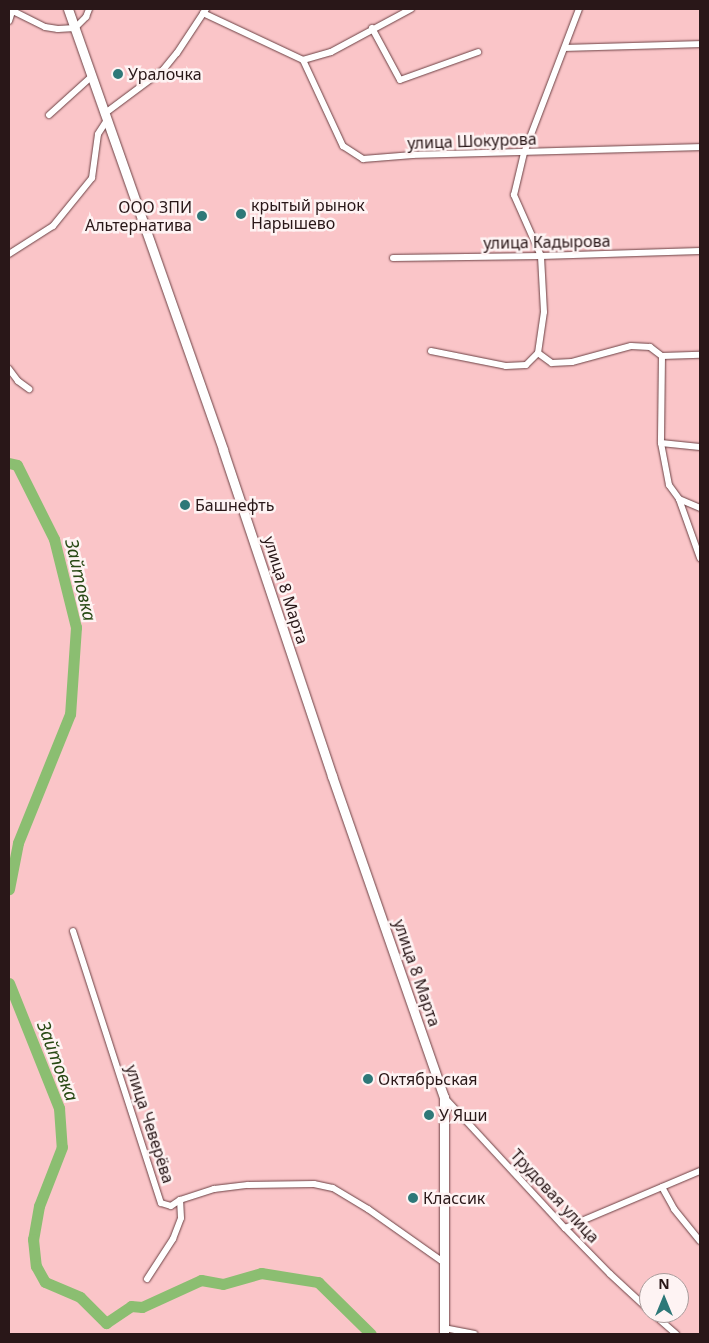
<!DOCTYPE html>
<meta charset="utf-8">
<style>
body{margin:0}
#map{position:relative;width:709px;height:1343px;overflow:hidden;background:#fac5c8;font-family:"Noto Sans",sans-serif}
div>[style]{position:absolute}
.river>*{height:11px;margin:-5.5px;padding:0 5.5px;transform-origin:5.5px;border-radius:5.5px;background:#8bbe71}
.roads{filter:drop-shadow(0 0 1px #6c4144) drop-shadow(0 0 1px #6c4144)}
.minor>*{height:6px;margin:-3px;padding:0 3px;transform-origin:3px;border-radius:3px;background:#fff}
.secondary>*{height:9px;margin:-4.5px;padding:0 4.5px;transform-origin:4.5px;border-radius:4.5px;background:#fff}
.dots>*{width:14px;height:14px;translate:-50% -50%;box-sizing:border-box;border:2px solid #fef3f3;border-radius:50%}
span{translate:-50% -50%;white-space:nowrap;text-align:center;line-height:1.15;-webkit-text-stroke:5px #fef3f3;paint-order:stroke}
.poi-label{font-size:16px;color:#291718}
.left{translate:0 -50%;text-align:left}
.right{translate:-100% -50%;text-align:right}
.street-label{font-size:16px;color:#291718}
.water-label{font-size:18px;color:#284914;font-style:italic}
.frame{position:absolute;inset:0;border:10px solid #291718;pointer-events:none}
.north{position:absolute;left:639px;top:1273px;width:50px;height:50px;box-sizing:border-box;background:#fef3f3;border:1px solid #a99b9b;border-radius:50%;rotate:0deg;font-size:14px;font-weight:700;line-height:20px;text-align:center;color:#291718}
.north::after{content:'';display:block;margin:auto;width:18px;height:22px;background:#2e7878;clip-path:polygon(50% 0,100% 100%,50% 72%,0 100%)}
</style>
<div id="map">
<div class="river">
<i style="left:9px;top:463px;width:8px;rotate:14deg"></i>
<i style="left:17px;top:465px;width:83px;rotate:63.4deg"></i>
<i style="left:54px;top:539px;width:91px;rotate:76deg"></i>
<i style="left:76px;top:627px;width:87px;rotate:93.9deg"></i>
<i style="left:70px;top:714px;width:139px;rotate:112deg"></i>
<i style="left:18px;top:843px;width:47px;rotate:101.1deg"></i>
<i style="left:9px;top:983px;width:135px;rotate:68.2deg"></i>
<i style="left:59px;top:1108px;width:39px;rotate:86deg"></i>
<i style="left:62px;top:1147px;width:63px;rotate:111.3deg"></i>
<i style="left:39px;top:1206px;width:34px;rotate:100deg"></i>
<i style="left:33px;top:1239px;width:27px;rotate:84deg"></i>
<i style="left:36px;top:1266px;width:18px;rotate:61deg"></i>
<i style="left:45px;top:1282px;width:38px;rotate:23deg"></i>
<i style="left:80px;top:1297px;width:37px;rotate:45deg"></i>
<i style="left:106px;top:1323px;width:30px;rotate:-34deg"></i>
<i style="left:131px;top:1306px;width:11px;rotate:5deg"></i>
<i style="left:142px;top:1307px;width:65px;rotate:-24.6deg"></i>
<i style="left:201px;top:1280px;width:22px;rotate:10deg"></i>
<i style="left:223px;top:1284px;width:40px;rotate:-16deg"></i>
<i style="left:261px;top:1273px;width:58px;rotate:9deg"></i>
<i style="left:318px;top:1282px;width:74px;rotate:44.5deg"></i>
</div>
<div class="roads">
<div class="minor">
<i style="left:9px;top:9px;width:40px;rotate:26.6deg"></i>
<i style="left:45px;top:27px;width:13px;rotate:9deg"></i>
<i style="left:58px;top:29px;width:17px;rotate:-3deg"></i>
<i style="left:75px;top:28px;width:16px;rotate:-45deg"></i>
<i style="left:86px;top:17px;width:9px;rotate:-69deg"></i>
<i style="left:203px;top:13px;width:110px;rotate:25.2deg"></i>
<i style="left:303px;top:60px;width:29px;rotate:-16deg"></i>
<i style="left:331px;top:52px;width:91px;rotate:-28.3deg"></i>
<i style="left:9px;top:21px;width:9px;rotate:-72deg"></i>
<i style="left:372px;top:28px;width:59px;rotate:61.7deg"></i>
<i style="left:400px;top:80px;width:83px;rotate:-19.7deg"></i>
<i style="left:566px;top:48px;width:134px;rotate:-1.7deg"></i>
<i style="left:303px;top:60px;width:95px;rotate:65.1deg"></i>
<i style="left:343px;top:146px;width:24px;rotate:33deg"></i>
<i style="left:363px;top:159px;width:50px;rotate:-4.6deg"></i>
<i style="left:413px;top:155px;width:287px;rotate:-1.6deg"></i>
<i style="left:104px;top:114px;width:74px;rotate:-36.7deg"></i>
<i style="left:163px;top:70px;width:22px;rotate:-51deg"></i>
<i style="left:177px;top:53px;width:53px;rotate:-56.6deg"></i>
<i style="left:49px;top:115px;width:57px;rotate:-42.1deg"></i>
<i style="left:9px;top:254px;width:52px;rotate:-32.5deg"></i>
<i style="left:53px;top:226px;width:62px;rotate:-50.9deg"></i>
<i style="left:92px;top:178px;width:44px;rotate:-82.2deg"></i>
<i style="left:98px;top:134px;width:17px;rotate:-57deg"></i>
<i style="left:393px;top:258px;width:148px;rotate:-0.8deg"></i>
<i style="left:541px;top:256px;width:159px;rotate:-1.8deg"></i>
<i style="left:431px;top:351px;width:76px;rotate:11.3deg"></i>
<i style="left:506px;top:366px;width:20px;rotate:-3deg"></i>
<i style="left:526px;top:365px;width:17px;rotate:-45deg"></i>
<i style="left:538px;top:353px;width:17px;rotate:36deg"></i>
<i style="left:552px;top:363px;width:20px;rotate:-3deg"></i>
<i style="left:572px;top:362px;width:61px;rotate:-15.2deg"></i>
<i style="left:631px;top:346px;width:19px;rotate:3deg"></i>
<i style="left:650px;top:347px;width:15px;rotate:37deg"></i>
<i style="left:662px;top:356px;width:38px;rotate:-2deg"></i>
<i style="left:538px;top:353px;width:41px;rotate:-81.7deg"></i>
<i style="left:544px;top:312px;width:56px;rotate:-93.1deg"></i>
<i style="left:541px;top:256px;width:67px;rotate:-113.9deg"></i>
<i style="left:514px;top:195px;width:43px;rotate:-76.6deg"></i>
<i style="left:524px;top:153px;width:154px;rotate:-69.1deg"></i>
<i style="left:662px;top:356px;width:87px;rotate:90.7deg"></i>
<i style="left:661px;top:443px;width:43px;rotate:79.2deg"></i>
<i style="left:669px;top:485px;width:17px;rotate:54deg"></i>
<i style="left:679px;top:499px;width:63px;rotate:70.4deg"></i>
<i style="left:9px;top:369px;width:15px;rotate:53deg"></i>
<i style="left:18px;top:381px;width:14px;rotate:36deg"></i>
<i style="left:661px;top:443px;width:39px;rotate:6deg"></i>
<i style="left:679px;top:499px;width:23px;rotate:23deg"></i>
<i style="left:73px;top:931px;width:286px;rotate:72.1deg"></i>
<i style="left:161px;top:1203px;width:10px;rotate:17deg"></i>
<i style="left:171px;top:1206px;width:11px;rotate:-34deg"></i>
<i style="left:180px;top:1200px;width:36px;rotate:-18deg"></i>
<i style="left:214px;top:1189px;width:34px;rotate:-7deg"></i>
<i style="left:248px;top:1185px;width:66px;rotate:-0.9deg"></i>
<i style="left:314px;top:1184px;width:19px;rotate:12deg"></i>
<i style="left:333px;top:1188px;width:41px;rotate:31deg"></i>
<i style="left:368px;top:1209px;width:92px;rotate:35.2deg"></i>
<i style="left:444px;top:1097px;width:178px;rotate:47.3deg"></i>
<i style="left:565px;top:1228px;width:64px;rotate:45.6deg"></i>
<i style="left:610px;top:1274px;width:53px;rotate:42.7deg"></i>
<i style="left:662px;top:1187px;width:25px;rotate:61deg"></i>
<i style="left:674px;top:1209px;width:41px;rotate:50.9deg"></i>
<i style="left:565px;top:1228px;width:147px;rotate:-22.9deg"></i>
<i style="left:147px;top:1279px;width:48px;rotate:-57deg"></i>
<i style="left:173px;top:1239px;width:22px;rotate:-69deg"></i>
<i style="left:181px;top:1218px;width:18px;rotate:-93deg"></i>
<i style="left:652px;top:1313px;width:32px;rotate:41deg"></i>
<i style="left:444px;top:1328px;width:31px;rotate:11deg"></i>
</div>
<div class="secondary">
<i style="left:68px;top:9px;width:467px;rotate:70.6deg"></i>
<i style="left:223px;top:450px;width:344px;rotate:71.5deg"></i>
<i style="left:332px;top:776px;width:340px;rotate:70.8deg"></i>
<i style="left:444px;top:1097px;width:237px;rotate:90deg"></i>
</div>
</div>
<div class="dots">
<i style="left:118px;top:74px;background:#2e7878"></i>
<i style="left:241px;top:214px;background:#2e7878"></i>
<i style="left:202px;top:216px;background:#2e7878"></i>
<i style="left:185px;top:505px;background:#2e7878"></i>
<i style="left:368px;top:1079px;background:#2e7878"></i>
<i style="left:429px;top:1115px;background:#2e7878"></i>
<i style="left:413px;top:1198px;background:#2e7878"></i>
</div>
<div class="poi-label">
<span class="left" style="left:128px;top:74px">Уралочка</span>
<span class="left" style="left:251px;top:214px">крытый рынок<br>Нарышево</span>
<span class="right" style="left:192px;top:216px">ООО ЗПИ<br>Альтернатива</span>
<span class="left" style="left:195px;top:505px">Башнефть</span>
<span class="left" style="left:378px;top:1079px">Октябрьская</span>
<span class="left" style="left:439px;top:1115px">У Яши</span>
<span class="left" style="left:423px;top:1198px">Классик</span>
</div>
<div class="street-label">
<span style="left:472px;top:141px;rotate:-2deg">улица Шокурова</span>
<span style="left:547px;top:242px;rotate:-1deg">улица Кадырова</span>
<span style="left:286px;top:590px;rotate:72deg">улица 8 Марта</span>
<span style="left:417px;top:973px;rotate:71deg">улица 8 Марта</span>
<span style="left:150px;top:1124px;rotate:72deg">улица Чеверёва</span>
<span style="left:555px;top:1196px;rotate:47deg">Трудовая улица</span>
</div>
<div class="water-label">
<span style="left:81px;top:580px;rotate:77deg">Зайтовка</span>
<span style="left:58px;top:1061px;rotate:69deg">Зайтовка</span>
</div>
<div class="frame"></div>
<div class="north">N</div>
</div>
